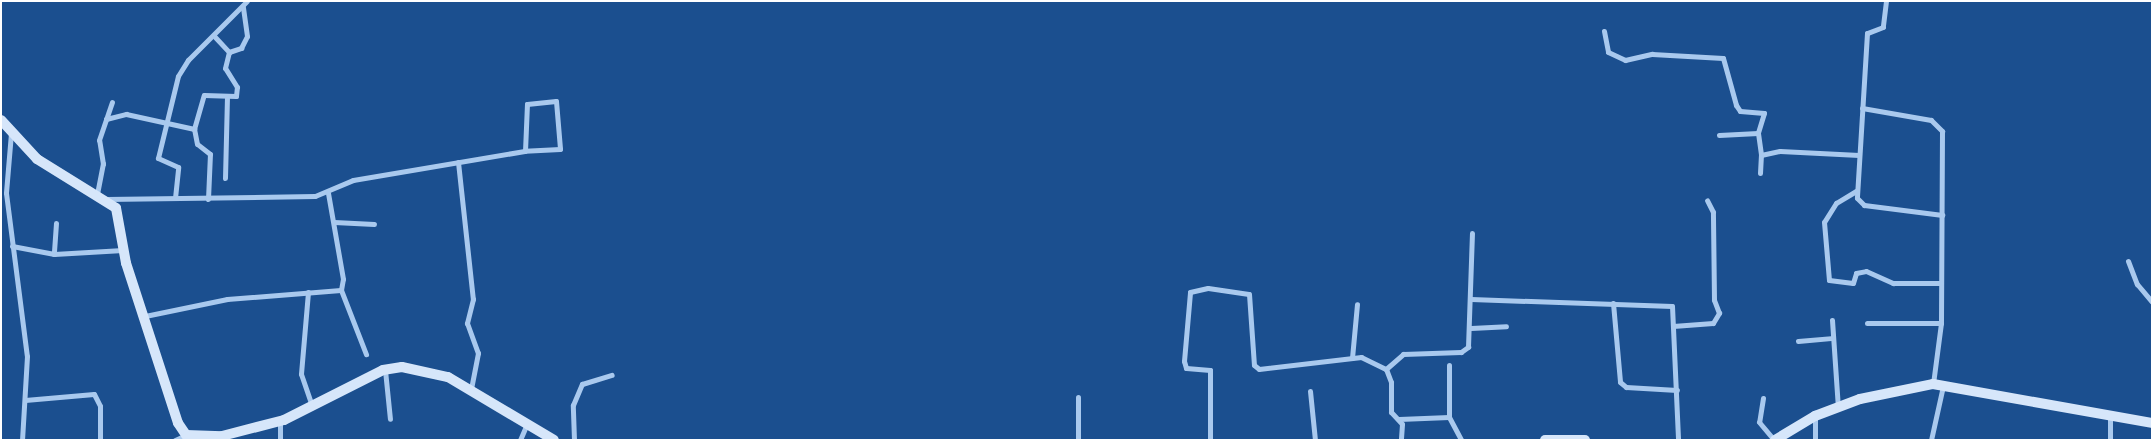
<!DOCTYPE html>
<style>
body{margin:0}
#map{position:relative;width:2153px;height:441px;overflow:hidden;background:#1b4f8f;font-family:"IBM Plex Sans",sans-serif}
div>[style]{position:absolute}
.street>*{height:5px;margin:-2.5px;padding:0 2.5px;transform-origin:2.5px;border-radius:2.5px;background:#a9c9ee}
.secondary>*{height:10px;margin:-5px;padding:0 5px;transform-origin:5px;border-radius:5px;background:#d6e6fa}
span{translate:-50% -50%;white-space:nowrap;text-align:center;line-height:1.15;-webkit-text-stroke:4.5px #1b4f8f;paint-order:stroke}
.frame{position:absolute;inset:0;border:2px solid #fff;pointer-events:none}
</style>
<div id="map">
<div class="street">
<i style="left:1886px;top:1px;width:26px;rotate:97deg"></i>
<i style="left:1883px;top:27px;width:17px;rotate:159deg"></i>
<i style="left:1867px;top:33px;width:165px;rotate:93.5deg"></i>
<i style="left:1857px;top:198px;width:10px;rotate:45deg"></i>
<i style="left:1864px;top:205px;width:79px;rotate:7.3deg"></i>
<i style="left:1604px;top:31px;width:21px;rotate:79deg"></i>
<i style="left:1608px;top:52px;width:19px;rotate:25deg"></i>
<i style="left:1625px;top:60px;width:28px;rotate:-13deg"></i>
<i style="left:1652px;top:54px;width:71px;rotate:3.2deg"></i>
<i style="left:1723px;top:58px;width:49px;rotate:74.5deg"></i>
<i style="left:1736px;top:105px;width:7px;rotate:56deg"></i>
<i style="left:1740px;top:111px;width:24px;rotate:5deg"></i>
<i style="left:1764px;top:113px;width:21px;rotate:107deg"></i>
<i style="left:1758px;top:133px;width:22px;rotate:82deg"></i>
<i style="left:215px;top:37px;width:21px;rotate:47deg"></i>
<i style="left:229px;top:52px;width:13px;rotate:-18deg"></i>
<i style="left:241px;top:48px;width:13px;rotate:-63deg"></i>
<i style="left:247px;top:36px;width:30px;rotate:-98deg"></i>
<i style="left:1862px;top:108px;width:70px;rotate:9.9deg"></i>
<i style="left:1931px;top:120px;width:16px;rotate:45deg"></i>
<i style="left:1942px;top:131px;width:192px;rotate:90.3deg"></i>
<i style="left:1941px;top:323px;width:62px;rotate:97.5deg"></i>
<i style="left:106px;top:119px;width:21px;rotate:-14deg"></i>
<i style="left:126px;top:114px;width:70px;rotate:12.4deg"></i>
<i style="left:11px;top:133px;width:60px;rotate:94.8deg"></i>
<i style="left:6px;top:193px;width:164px;rotate:82.7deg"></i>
<i style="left:27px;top:356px;width:84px;rotate:93.4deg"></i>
<i style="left:1719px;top:135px;width:39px;rotate:-3deg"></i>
<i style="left:458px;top:162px;width:138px;rotate:83.8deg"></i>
<i style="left:473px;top:299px;width:25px;rotate:104deg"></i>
<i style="left:467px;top:323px;width:32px;rotate:70deg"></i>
<i style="left:478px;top:353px;width:36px;rotate:101deg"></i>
<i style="left:1760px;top:173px;width:18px;rotate:-87deg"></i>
<i style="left:1761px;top:155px;width:19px;rotate:-12deg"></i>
<i style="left:1780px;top:151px;width:79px;rotate:2.9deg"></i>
<i style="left:225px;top:178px;width:80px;rotate:-88.6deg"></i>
<i style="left:1856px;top:191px;width:23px;rotate:149deg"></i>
<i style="left:1836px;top:203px;width:22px;rotate:122deg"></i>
<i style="left:1824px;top:222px;width:58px;rotate:85.1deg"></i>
<i style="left:1829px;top:280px;width:24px;rotate:7deg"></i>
<i style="left:1853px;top:283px;width:10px;rotate:-73deg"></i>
<i style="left:1856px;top:273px;width:10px;rotate:-11deg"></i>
<i style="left:1866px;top:271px;width:30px;rotate:24deg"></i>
<i style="left:1893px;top:283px;width:48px"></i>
<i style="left:97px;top:194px;width:31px;rotate:-79deg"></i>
<i style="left:103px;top:164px;width:24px;rotate:-99deg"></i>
<i style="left:99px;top:140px;width:40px;rotate:-71.1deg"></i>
<i style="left:175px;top:198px;width:31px;rotate:-84deg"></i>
<i style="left:178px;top:167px;width:22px;rotate:-156deg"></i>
<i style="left:158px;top:158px;width:84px;rotate:-76.3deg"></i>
<i style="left:178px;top:76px;width:19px;rotate:-58deg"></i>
<i style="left:188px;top:60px;width:83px;rotate:-45deg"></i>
<i style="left:106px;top:199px;width:209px;rotate:-0.8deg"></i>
<i style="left:315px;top:196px;width:41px;rotate:-22.8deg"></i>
<i style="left:353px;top:180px;width:174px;rotate:-9.6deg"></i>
<i style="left:525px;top:151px;width:47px;rotate:-87.6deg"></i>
<i style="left:527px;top:104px;width:29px;rotate:-6deg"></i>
<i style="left:556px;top:101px;width:48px;rotate:85.2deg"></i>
<i style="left:560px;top:149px;width:35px;rotate:177deg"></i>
<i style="left:208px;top:199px;width:45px;rotate:-87.5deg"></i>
<i style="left:210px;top:154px;width:16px;rotate:-142deg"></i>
<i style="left:197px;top:144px;width:15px;rotate:-101deg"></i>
<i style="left:194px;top:129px;width:35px;rotate:-74deg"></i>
<i style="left:204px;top:95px;width:32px;rotate:2deg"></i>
<i style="left:236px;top:96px;width:9px;rotate:-84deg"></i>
<i style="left:237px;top:87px;width:22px;rotate:-122deg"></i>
<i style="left:225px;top:68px;width:16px;rotate:-76deg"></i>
<i style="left:334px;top:222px;width:40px;rotate:2.9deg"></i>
<i style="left:56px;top:223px;width:31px;rotate:94deg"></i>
<i style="left:54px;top:254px;width:69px;rotate:-3.3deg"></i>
<i style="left:12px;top:246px;width:43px;rotate:10.8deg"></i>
<i style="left:2128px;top:261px;width:25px;rotate:69deg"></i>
<i style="left:2137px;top:284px;width:23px;rotate:50deg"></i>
<i style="left:341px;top:290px;width:69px;rotate:68.7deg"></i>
<i style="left:308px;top:292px;width:82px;rotate:94.9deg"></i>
<i style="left:301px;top:374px;width:34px;rotate:71deg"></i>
<i style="left:1471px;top:299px;width:201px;rotate:2deg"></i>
<i style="left:1672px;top:306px;width:134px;rotate:87.4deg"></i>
<i style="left:1613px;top:303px;width:79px;rotate:84.9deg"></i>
<i style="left:1620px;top:382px;width:8px;rotate:40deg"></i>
<i style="left:1626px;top:387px;width:51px;rotate:3.4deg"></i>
<i style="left:145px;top:316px;width:84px;rotate:-11.7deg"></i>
<i style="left:227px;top:299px;width:114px;rotate:-4.5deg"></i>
<i style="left:341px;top:290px;width:11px;rotate:-80deg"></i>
<i style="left:343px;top:279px;width:87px;rotate:-99.9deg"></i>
<i style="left:1832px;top:320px;width:87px;rotate:86.1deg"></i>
<i style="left:1867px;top:323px;width:74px"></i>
<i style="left:1673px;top:326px;width:40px;rotate:-4.3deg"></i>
<i style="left:1713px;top:323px;width:12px;rotate:-59deg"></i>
<i style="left:1719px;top:313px;width:14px;rotate:-111deg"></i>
<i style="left:1714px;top:300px;width:88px;rotate:-90.7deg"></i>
<i style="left:1713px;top:212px;width:13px;rotate:-117deg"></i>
<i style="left:1471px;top:328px;width:35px;rotate:-3deg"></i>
<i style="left:1798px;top:341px;width:33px;rotate:-5deg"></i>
<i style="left:1352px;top:358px;width:54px;rotate:-84.7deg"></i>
<i style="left:1449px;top:365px;width:52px;rotate:90deg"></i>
<i style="left:1449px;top:417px;width:26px;rotate:62deg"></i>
<i style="left:1386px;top:369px;width:23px;rotate:-41deg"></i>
<i style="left:1403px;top:354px;width:58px;rotate:-2deg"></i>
<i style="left:1461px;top:352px;width:9px;rotate:-36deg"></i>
<i style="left:1468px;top:347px;width:114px;rotate:-88deg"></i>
<i style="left:385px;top:370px;width:49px;rotate:84.2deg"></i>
<i style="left:1310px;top:391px;width:49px;rotate:84.2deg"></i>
<i style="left:1763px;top:398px;width:24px;rotate:99deg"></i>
<i style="left:1759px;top:422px;width:23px;rotate:50deg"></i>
<i style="left:25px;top:400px;width:69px;rotate:-5deg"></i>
<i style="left:94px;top:394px;width:13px;rotate:63deg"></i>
<i style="left:100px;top:406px;width:34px;rotate:90deg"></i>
<i style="left:1399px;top:419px;width:50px;rotate:-2.3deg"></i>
<i style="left:280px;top:422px;width:18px;rotate:90deg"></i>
<i style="left:175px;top:440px;width:12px;rotate:-24deg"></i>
<i style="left:520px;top:440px;width:15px;rotate:-67deg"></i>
<i style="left:574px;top:440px;width:35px;rotate:-92deg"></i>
<i style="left:573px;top:405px;width:23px;rotate:-67deg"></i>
<i style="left:582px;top:384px;width:31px;rotate:-17deg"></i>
<i style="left:1078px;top:440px;width:43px;rotate:-90deg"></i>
<i style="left:1210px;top:440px;width:70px;rotate:-90deg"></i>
<i style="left:1210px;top:370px;width:24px;rotate:-175deg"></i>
<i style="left:1186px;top:368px;width:7px;rotate:-106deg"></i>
<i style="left:1184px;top:361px;width:69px;rotate:-85deg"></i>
<i style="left:1190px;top:292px;width:18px;rotate:-13deg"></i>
<i style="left:1208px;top:288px;width:41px;rotate:8.3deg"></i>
<i style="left:1249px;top:294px;width:71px;rotate:86deg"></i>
<i style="left:1254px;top:365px;width:6px;rotate:39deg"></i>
<i style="left:1259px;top:369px;width:103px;rotate:-6.7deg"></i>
<i style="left:1361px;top:357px;width:28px;rotate:26deg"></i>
<i style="left:1386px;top:369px;width:14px;rotate:69deg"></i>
<i style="left:1391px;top:382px;width:30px;rotate:90deg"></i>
<i style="left:1391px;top:412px;width:16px;rotate:47deg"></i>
<i style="left:1402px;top:424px;width:16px;rotate:94deg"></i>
<i style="left:1815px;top:440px;width:24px;rotate:-90deg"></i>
<i style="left:1931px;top:440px;width:55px;rotate:-77.5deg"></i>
<i style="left:2110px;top:440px;width:24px;rotate:-90deg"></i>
</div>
<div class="secondary">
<i style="left:1px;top:120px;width:53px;rotate:47.3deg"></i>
<i style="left:37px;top:159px;width:93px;rotate:31.8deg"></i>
<i style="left:116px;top:208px;width:56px;rotate:79.7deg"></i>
<i style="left:126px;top:263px;width:168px;rotate:72deg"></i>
<i style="left:178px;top:423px;width:14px;rotate:56deg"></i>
<i style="left:186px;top:435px;width:36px;rotate:2deg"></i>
<i style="left:222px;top:436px;width:64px;rotate:-14.5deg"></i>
<i style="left:284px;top:420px;width:111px;rotate:-26.8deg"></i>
<i style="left:383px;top:370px;width:19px;rotate:-9deg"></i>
<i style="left:402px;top:367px;width:47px;rotate:12.3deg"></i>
<i style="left:448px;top:377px;width:123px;rotate:30.7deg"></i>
<i style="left:1545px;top:440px;width:40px"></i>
<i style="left:1775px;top:440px;width:47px;rotate:-31deg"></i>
<i style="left:1815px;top:416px;width:48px;rotate:-20.7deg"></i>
<i style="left:1860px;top:399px;width:75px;rotate:-11.6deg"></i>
<i style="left:1933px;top:384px;width:222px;rotate:10.1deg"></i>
</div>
<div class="frame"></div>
</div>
